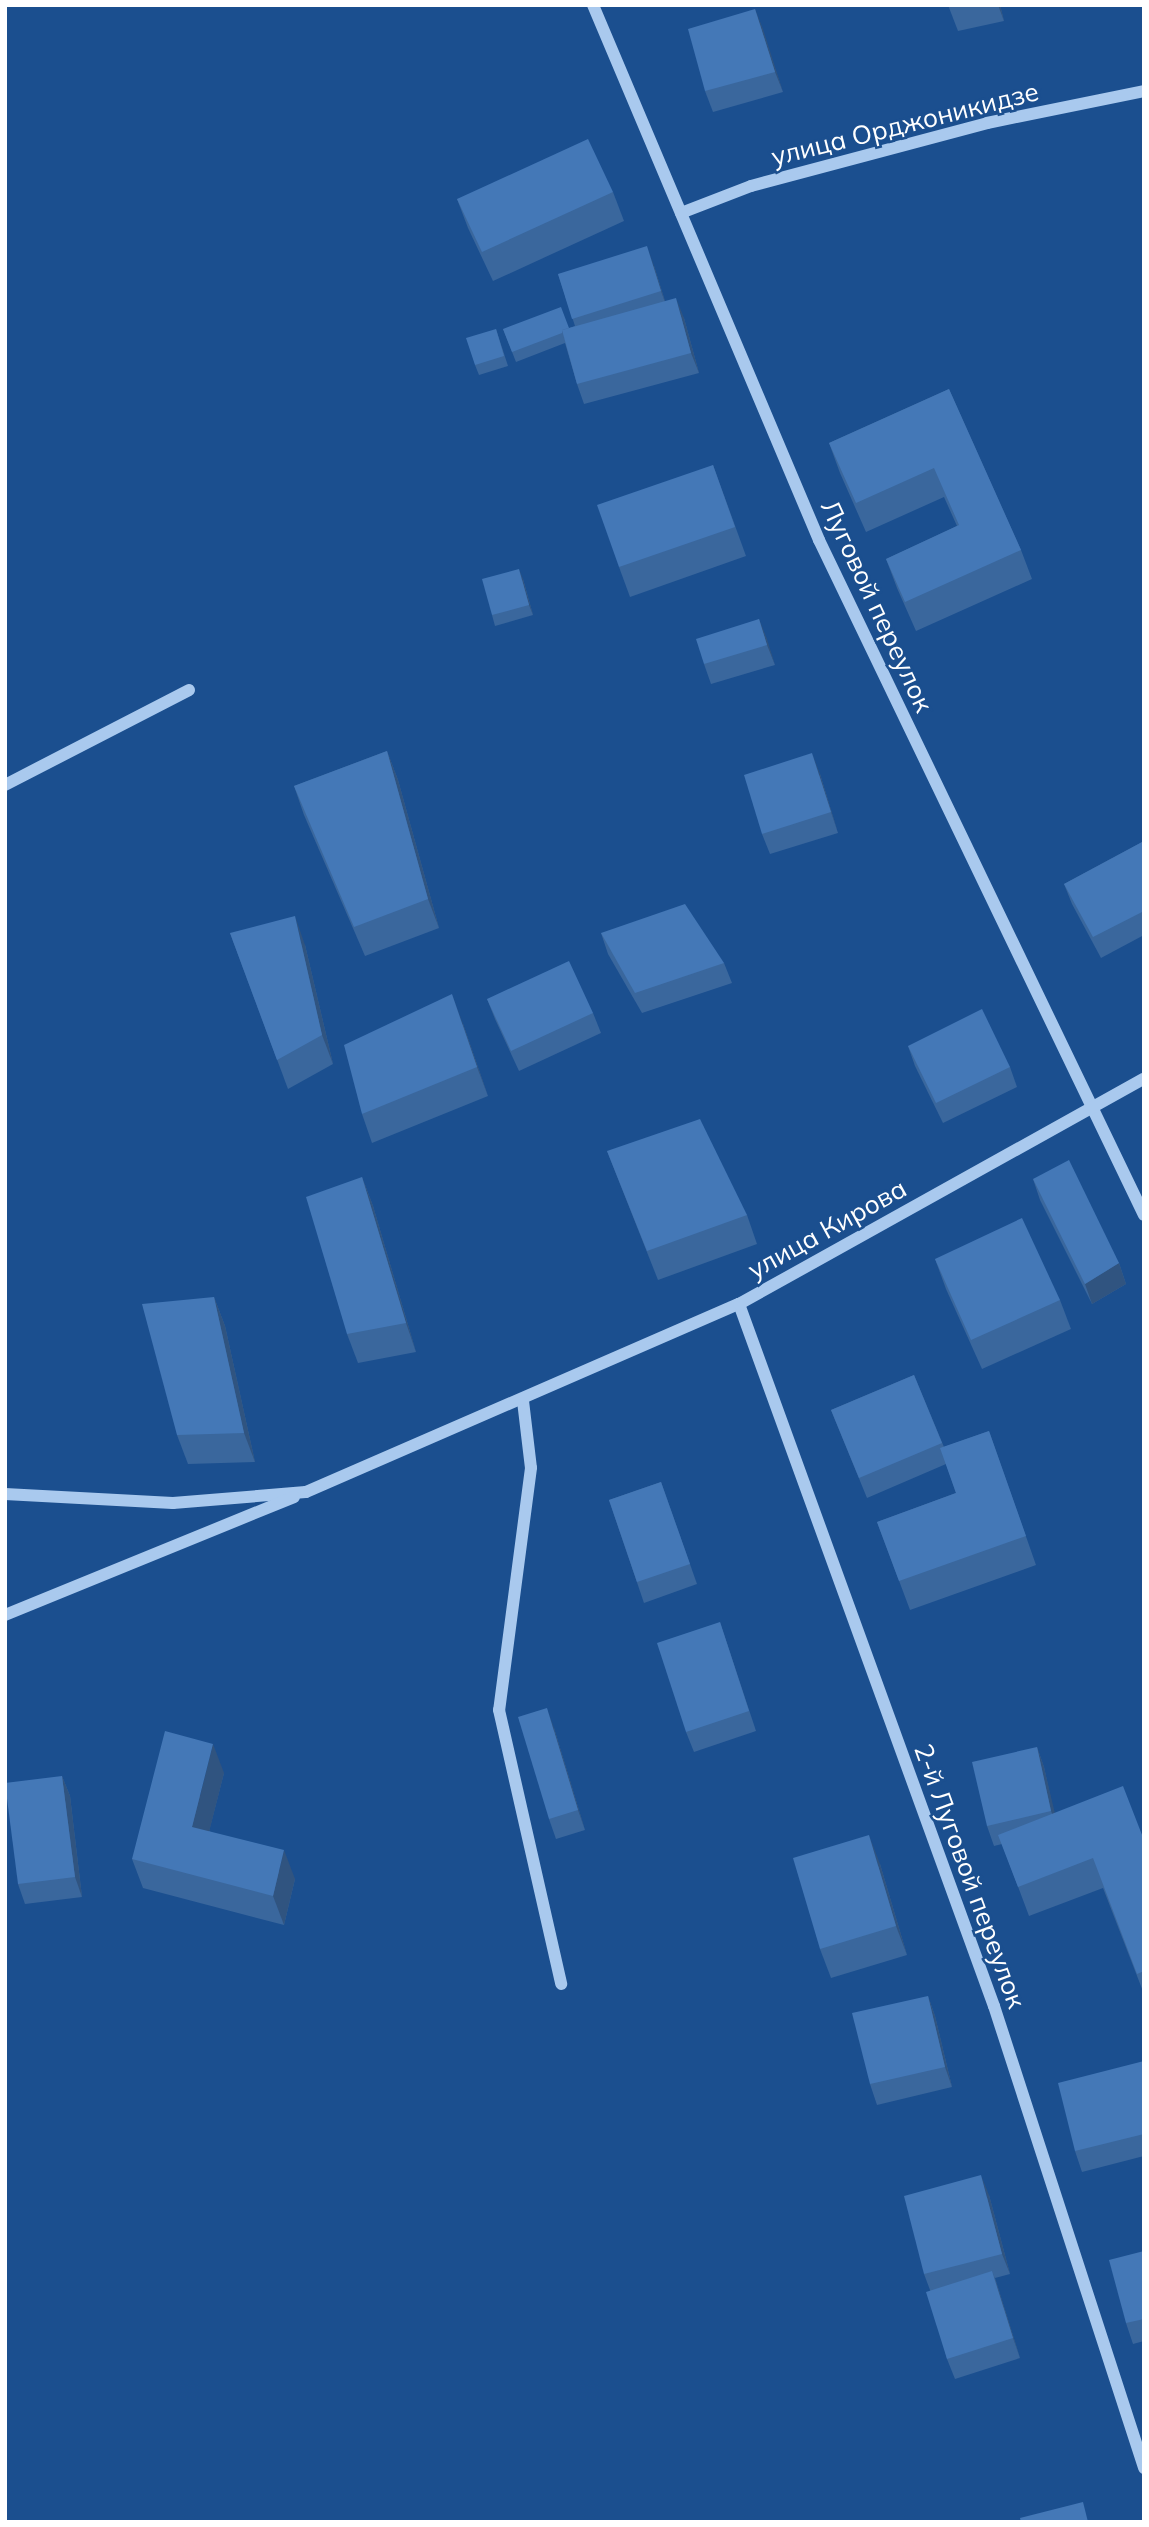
<!DOCTYPE html>
<meta charset="utf-8">
<style>
body{margin:0}
#map{position:relative;width:1149px;height:2527px;overflow:hidden;background:#1b4f8f;font-family:Mulish,sans-serif}
div>[style]{position:absolute}
.minor>*{height:12px;margin:-6px;padding:0 6px;transform-origin:6px;border-radius:6px;background:#a9c9ee}
.wall>*{inset:0;background:#3a679d}
.shaded-wall>*{inset:0;background:#305480}
.building>*{inset:0;background:#4478b7}
span{translate:-50% -50%;white-space:nowrap;text-align:center;line-height:1.15;-webkit-text-stroke:5px #1b4f8f;paint-order:stroke}
.street-label{font-size:26px;color:#fff}
.frame{position:absolute;inset:0;border:7px solid #fff;pointer-events:none}
</style>
<div id="map">
<div class="minor">
<i style="left:593px;top:5px;width:581px;rotate:67.1deg"></i>
<i style="left:819px;top:540px;width:749px;rotate:64.29deg"></i>
<i style="left:681px;top:213px;width:75px;rotate:-21.1deg"></i>
<i style="left:751px;top:186px;width:244px;rotate:-14.9deg"></i>
<i style="left:987px;top:123px;width:160px;rotate:-11.5deg"></i>
<i style="left:5px;top:785px;width:207px;rotate:-27.3deg"></i>
<i style="left:739px;top:1304px;width:747px;rotate:70.04deg"></i>
<i style="left:994px;top:2006px;width:486px;rotate:72deg"></i>
<i style="left:523px;top:1401px;width:67px;rotate:83.2deg"></i>
<i style="left:531px;top:1468px;width:244px;rotate:97.5deg"></i>
<i style="left:499px;top:1710px;width:281px;rotate:77.2deg"></i>
<i style="left:5px;top:1494px;width:168px;rotate:3.1deg"></i>
<i style="left:173px;top:1503px;width:133px;rotate:-4.7deg"></i>
<i style="left:306px;top:1492px;width:472px;rotate:-23.5deg"></i>
<i style="left:739px;top:1304px;width:463px;rotate:-29.1deg"></i>
<i style="left:5px;top:1615px;width:312px;rotate:-22.2deg"></i>
</div>
<div class="wall">
<i style="clip-path:polygon(948px 5px,1000px 5px,1004px 21px,958px 31px)"></i>
<i style="clip-path:polygon(755px 9px,783px 92px,713px 112px,705px 91px)"></i>
<i style="clip-path:polygon(613px 192px,624px 221px,493px 281px,468px 228px,457px 199px)"></i>
<i style="clip-path:polygon(654px 266px,665px 301px,684px 318px,699px 373px,584px 404px,577px 384px,565px 343px,516px 362px,503px 329px,569px 328px,575px 326px,558px 274px)"></i>
<i style="clip-path:polygon(496px 329px,508px 366px,479px 375px,475px 365px)"></i>
<i style="clip-path:polygon(949px 389px,1021px 550px,1032px 579px,916px 631px,897px 588px,886px 559px,957px 526px,944px 497px,866px 532px,840px 473px,829px 443px)"></i>
<i style="clip-path:polygon(713px 465px,746px 556px,630px 597px,619px 567px)"></i>
<i style="clip-path:polygon(523px 579px,533px 615px,495px 626px,492px 615px)"></i>
<i style="clip-path:polygon(759px 619px,775px 665px,711px 684px,704px 664px)"></i>
<i style="clip-path:polygon(387px 751px,398px 780px,439px 928px,365px 956px,304px 815px,294px 786px)"></i>
<i style="clip-path:polygon(820px 774px,838px 833px,770px 854px,762px 834px)"></i>
<i style="clip-path:polygon(1144px 841px,1144px 935px,1101px 958px,1072px 904px,1064px 884px)"></i>
<i style="clip-path:polygon(230px 933px,305px 945px,333px 1064px,288px 1089px)"></i>
<i style="clip-path:polygon(601px 933px,724px 963px,732px 983px,642px 1013px,608px 954px)"></i>
<i style="clip-path:polygon(487px 999px,593px 1013px,601px 1033px,519px 1071px,495px 1019px)"></i>
<i style="clip-path:polygon(463px 1024px,488px 1096px,372px 1143px,362px 1114px)"></i>
<i style="clip-path:polygon(908px 1046px,1010px 1067px,1017px 1087px,943px 1123px,915px 1066px)"></i>
<i style="clip-path:polygon(607px 1151px,747px 1215px,757px 1244px,658px 1280px)"></i>
<i style="clip-path:polygon(362px 1177px,373px 1206px,416px 1352px,358px 1363px,347px 1334px)"></i>
<i style="clip-path:polygon(1033px 1179px,1119px 1263px,1126px 1284px,1092px 1304px,1040px 1200px)"></i>
<i style="clip-path:polygon(935px 1259px,1060px 1300px,1071px 1329px,982px 1369px,946px 1289px)"></i>
<i style="clip-path:polygon(214px 1297px,225px 1326px,255px 1462px,188px 1464px,177px 1435px)"></i>
<i style="clip-path:polygon(914px 1375px,944px 1447px,989px 1431px,1036px 1565px,910px 1610px,877px 1522px,956px 1493px,946px 1464px,867px 1498px,831px 1410px)"></i>
<i style="clip-path:polygon(661px 1482px,697px 1584px,644px 1603px,609px 1500px)"></i>
<i style="clip-path:polygon(720px 1622px,756px 1731px,694px 1752px,686px 1732px)"></i>
<i style="clip-path:polygon(554px 1728px,585px 1830px,556px 1839px,549px 1819px)"></i>
<i style="clip-path:polygon(1037px 1747px,1044px 1767px,1054px 1813px,1144px 1840px,1144px 1994px,1103px 1888px,1029px 1916px,1002px 1844px,994px 1846px,987px 1826px)"></i>
<i style="clip-path:polygon(224px 1773px,209px 1831px,295px 1879px,284px 1925px,143px 1888px,132px 1859px)"></i>
<i style="clip-path:polygon(62px 1776px,70px 1796px,82px 1897px,25px 1904px,18px 1884px)"></i>
<i style="clip-path:polygon(880px 1864px,907px 1955px,831px 1978px,820px 1949px)"></i>
<i style="clip-path:polygon(928px 1996px,935px 2016px,952px 2087px,877px 2105px,870px 2084px)"></i>
<i style="clip-path:polygon(1144px 2061px,1144px 2156px,1082px 2172px,1075px 2151px)"></i>
<i style="clip-path:polygon(989px 2195px,1010px 2274px,995px 2278px,1020px 2358px,955px 2379px,947px 2359px,930px 2290px,924px 2274px)"></i>
<i style="clip-path:polygon(1144px 2251px,1144px 2341px,1133px 2344px,1126px 2323px)"></i>
</div>
<div class="shaded-wall">
<i style="clip-path:polygon(998px 5px,1000px 5px,1004px 21px)"></i>
<i style="clip-path:polygon(755px 9px,763px 29px,783px 92px,775px 72px)"></i>
<i style="clip-path:polygon(647px 246px,654px 266px,668px 311px,661px 291px)"></i>
<i style="clip-path:polygon(676px 298px,684px 318px,699px 373px,691px 353px)"></i>
<i style="clip-path:polygon(519px 569px,523px 579px,533px 615px,529px 605px)"></i>
<i style="clip-path:polygon(759px 619px,767px 639px,775px 665px,767px 645px)"></i>
<i style="clip-path:polygon(387px 751px,398px 780px,439px 928px,428px 899px)"></i>
<i style="clip-path:polygon(812px 753px,820px 774px,838px 833px,831px 812px)"></i>
<i style="clip-path:polygon(295px 916px,305px 945px,333px 1064px,322px 1035px)"></i>
<i style="clip-path:polygon(452px 994px,463px 1024px,488px 1096px,477px 1067px)"></i>
<i style="clip-path:polygon(362px 1177px,373px 1206px,416px 1352px,406px 1323px)"></i>
<i style="clip-path:polygon(1119px 1263px,1126px 1284px,1092px 1304px,1085px 1284px)"></i>
<i style="clip-path:polygon(214px 1297px,225px 1326px,255px 1462px,244px 1433px)"></i>
<i style="clip-path:polygon(547px 1708px,554px 1728px,585px 1830px,578px 1810px)"></i>
<i style="clip-path:polygon(213px 1744px,224px 1773px,203px 1856px,192px 1827px)"></i>
<i style="clip-path:polygon(1037px 1747px,1044px 1767px,1059px 1831px,1051px 1811px)"></i>
<i style="clip-path:polygon(62px 1776px,70px 1796px,82px 1897px,75px 1877px)"></i>
<i style="clip-path:polygon(869px 1835px,880px 1864px,907px 1955px,896px 1926px)"></i>
<i style="clip-path:polygon(284px 1850px,295px 1879px,284px 1925px,273px 1896px)"></i>
<i style="clip-path:polygon(928px 1996px,935px 2016px,952px 2087px,945px 2067px)"></i>
<i style="clip-path:polygon(981px 2175px,989px 2195px,1010px 2274px,1002px 2254px)"></i>
<i style="clip-path:polygon(992px 2271px,999px 2291px,1020px 2358px,1013px 2338px)"></i>
</div>
<div class="building">
<i style="clip-path:polygon(755px 9px,775px 72px,705px 91px,688px 29px)"></i>
<i style="clip-path:polygon(588px 139px,613px 192px,482px 252px,457px 199px)"></i>
<i style="clip-path:polygon(647px 246px,661px 291px,572px 319px,558px 274px)"></i>
<i style="clip-path:polygon(676px 298px,691px 353px,577px 384px,562px 330px)"></i>
<i style="clip-path:polygon(561px 307px,569px 328px,562px 330px,562px 333px,512px 352px,503px 329px)"></i>
<i style="clip-path:polygon(496px 329px,504px 356px,475px 365px,466px 338px)"></i>
<i style="clip-path:polygon(949px 389px,1021px 550px,905px 602px,886px 559px,959px 525px,934px 468px,856px 503px,829px 443px)"></i>
<i style="clip-path:polygon(713px 465px,735px 527px,619px 567px,597px 505px)"></i>
<i style="clip-path:polygon(519px 569px,529px 605px,492px 615px,482px 579px)"></i>
<i style="clip-path:polygon(759px 619px,767px 645px,704px 664px,696px 639px)"></i>
<i style="clip-path:polygon(387px 751px,428px 899px,354px 927px,294px 786px)"></i>
<i style="clip-path:polygon(812px 753px,831px 812px,762px 834px,744px 775px)"></i>
<i style="clip-path:polygon(1144px 841px,1144px 911px,1093px 937px,1064px 884px)"></i>
<i style="clip-path:polygon(685px 904px,724px 963px,635px 993px,601px 933px)"></i>
<i style="clip-path:polygon(295px 916px,322px 1035px,277px 1060px,230px 933px)"></i>
<i style="clip-path:polygon(569px 961px,593px 1013px,511px 1051px,487px 999px)"></i>
<i style="clip-path:polygon(452px 994px,477px 1067px,362px 1114px,344px 1045px)"></i>
<i style="clip-path:polygon(982px 1009px,1010px 1067px,936px 1103px,908px 1046px)"></i>
<i style="clip-path:polygon(700px 1119px,747px 1215px,647px 1251px,607px 1151px)"></i>
<i style="clip-path:polygon(1069px 1160px,1119px 1263px,1085px 1284px,1033px 1179px)"></i>
<i style="clip-path:polygon(362px 1177px,406px 1323px,347px 1334px,306px 1197px)"></i>
<i style="clip-path:polygon(1022px 1218px,1060px 1300px,971px 1340px,935px 1259px)"></i>
<i style="clip-path:polygon(214px 1297px,244px 1433px,177px 1435px,142px 1304px)"></i>
<i style="clip-path:polygon(914px 1375px,942px 1443px,859px 1478px,831px 1410px)"></i>
<i style="clip-path:polygon(989px 1431px,1026px 1536px,899px 1581px,877px 1522px,956px 1493px,940px 1448px)"></i>
<i style="clip-path:polygon(661px 1482px,690px 1564px,637px 1582px,609px 1500px)"></i>
<i style="clip-path:polygon(720px 1622px,749px 1711px,686px 1732px,657px 1643px)"></i>
<i style="clip-path:polygon(547px 1708px,578px 1810px,549px 1819px,518px 1717px)"></i>
<i style="clip-path:polygon(165px 1731px,213px 1744px,192px 1827px,284px 1850px,273px 1896px,132px 1859px)"></i>
<i style="clip-path:polygon(1037px 1747px,1051px 1811px,987px 1826px,972px 1762px)"></i>
<i style="clip-path:polygon(62px 1776px,75px 1877px,18px 1884px,5px 1783px)"></i>
<i style="clip-path:polygon(1123px 1786px,1144px 1840px,1144px 1971px,1137px 1974px,1093px 1858px,1018px 1887px,998px 1835px)"></i>
<i style="clip-path:polygon(869px 1835px,896px 1926px,820px 1949px,793px 1858px)"></i>
<i style="clip-path:polygon(928px 1996px,945px 2067px,870px 2084px,852px 2013px)"></i>
<i style="clip-path:polygon(1144px 2061px,1144px 2134px,1075px 2151px,1058px 2083px)"></i>
<i style="clip-path:polygon(981px 2175px,1002px 2254px,924px 2274px,904px 2196px)"></i>
<i style="clip-path:polygon(1144px 2251px,1144px 2319px,1126px 2323px,1109px 2260px)"></i>
<i style="clip-path:polygon(992px 2271px,1013px 2338px,947px 2359px,926px 2292px)"></i>
<i style="clip-path:polygon(1083px 2502px,1088px 2522px,1021px 2522px,1020px 2518px)"></i>
</div>
<div class="street-label">
<span style="left:905px;top:124px;rotate:-14deg">улица Орджоникидзе</span>
<span style="left:877px;top:606px;rotate:65deg">Луговой переулок</span>
<span style="left:827px;top:1229px;rotate:-29deg">улица Кирова</span>
<span style="left:970px;top:1876px;rotate:70deg">2-й Луговой переулок</span>
</div>
<div class="frame"></div>
</div>
